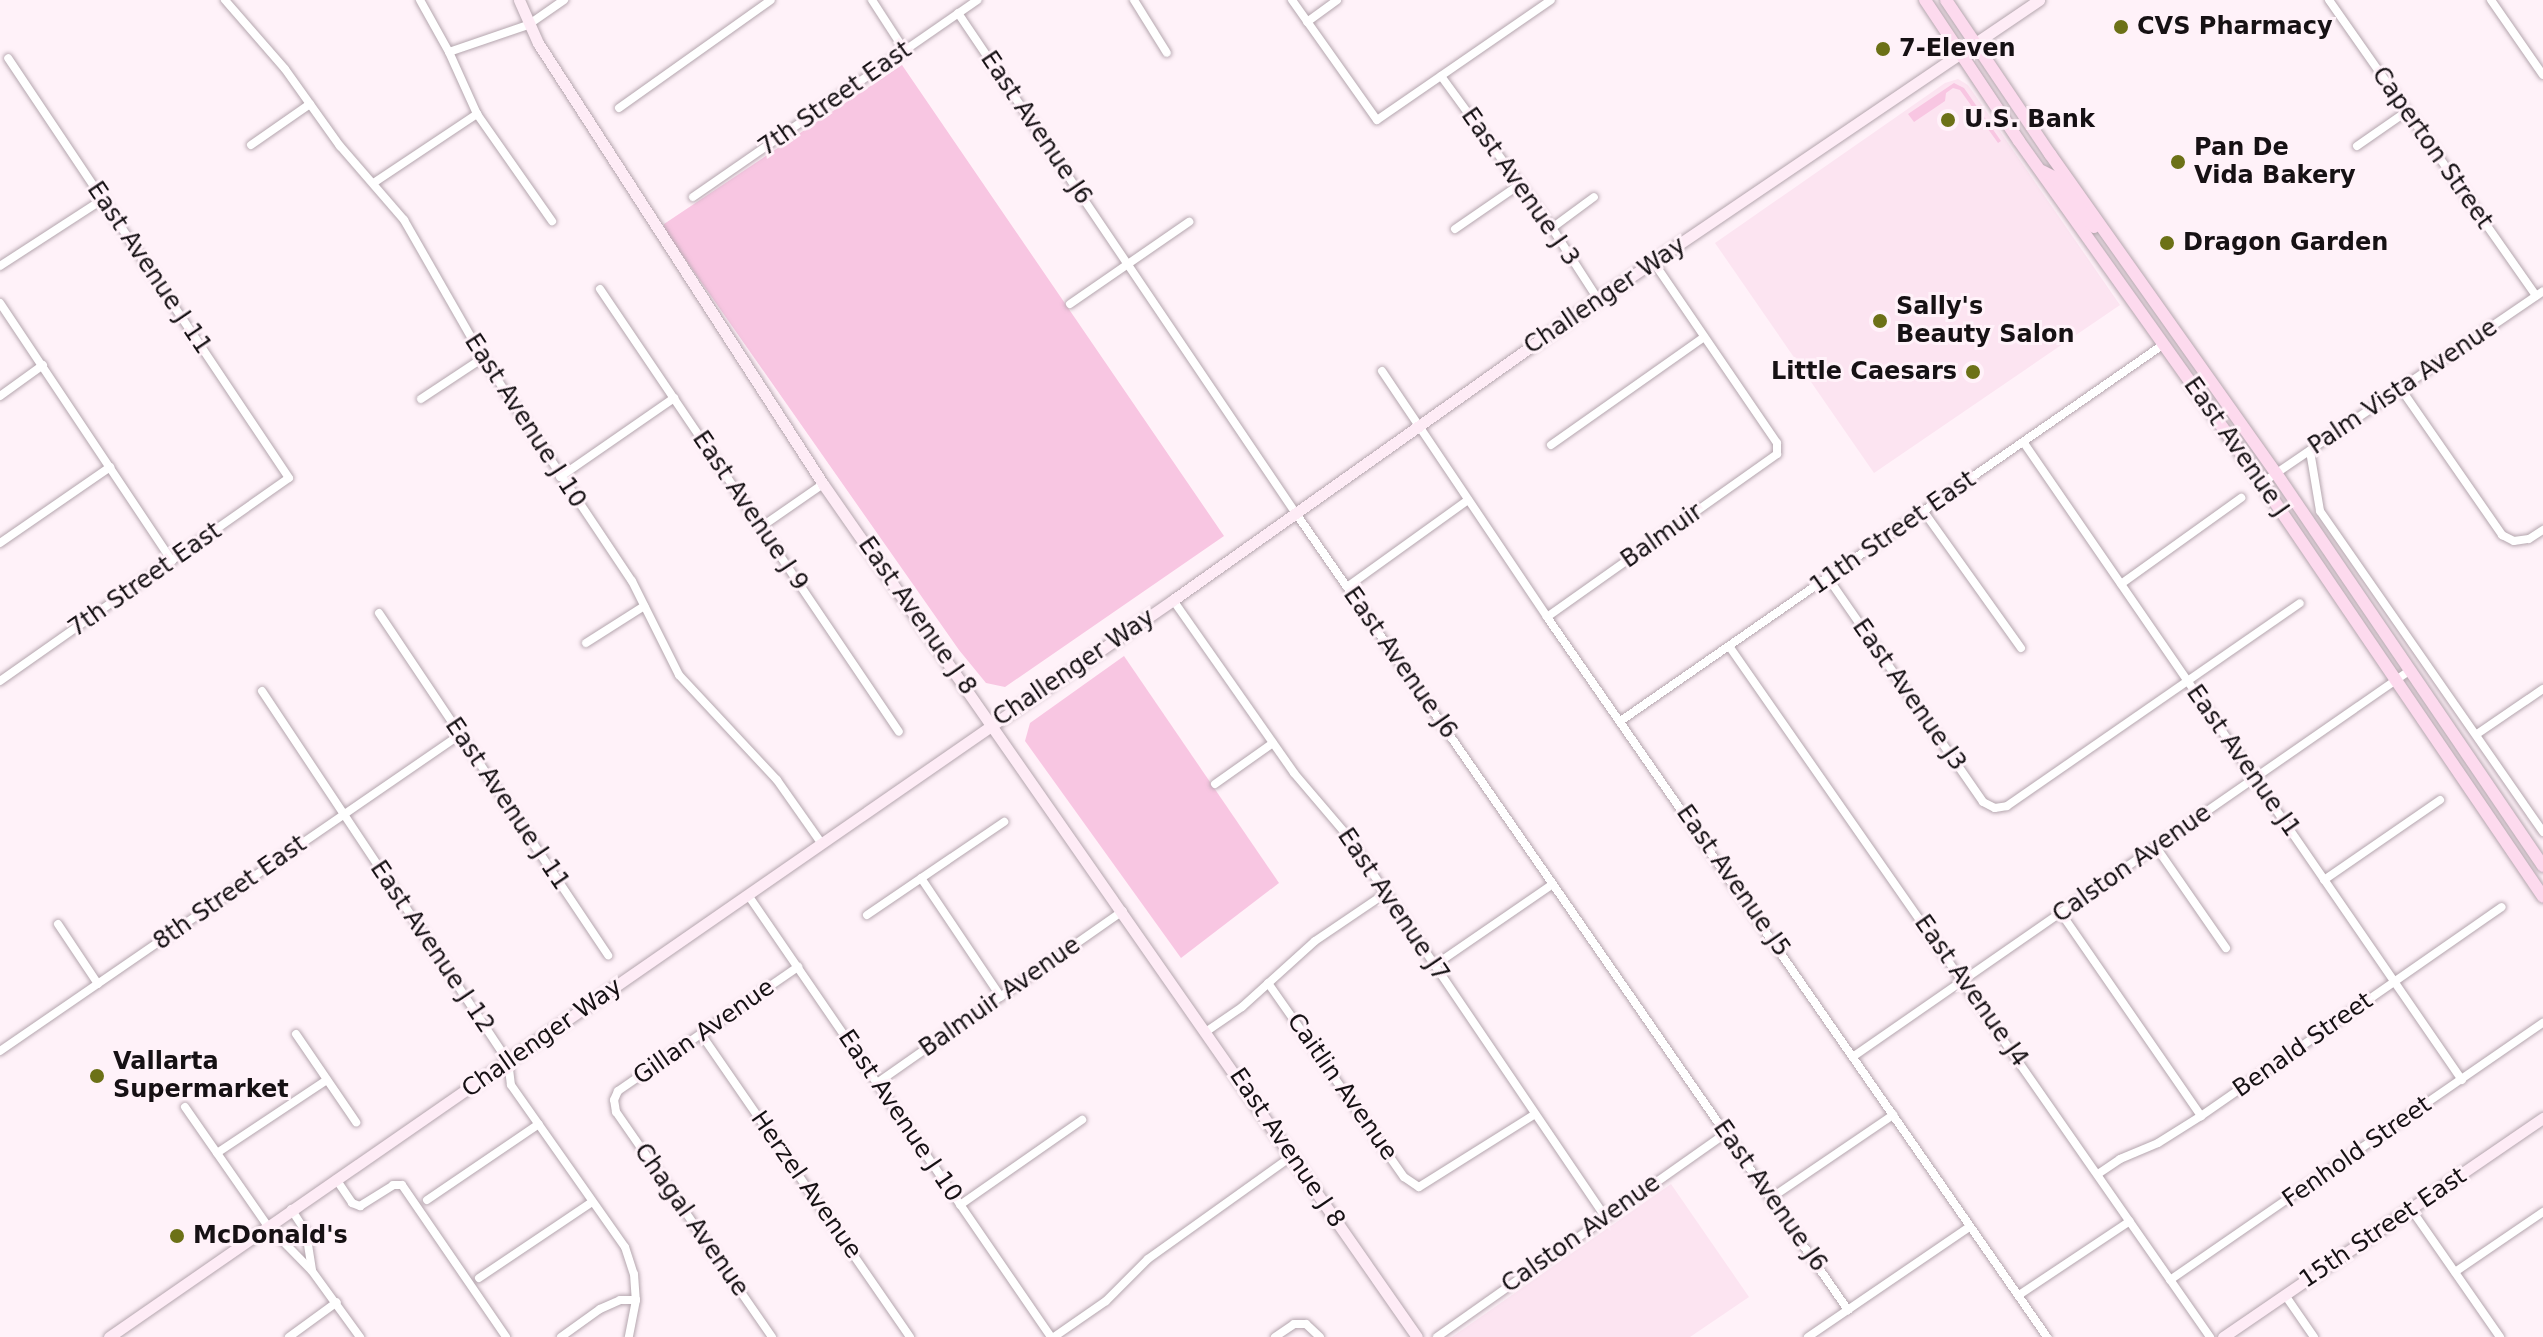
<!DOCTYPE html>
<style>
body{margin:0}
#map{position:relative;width:2543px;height:1337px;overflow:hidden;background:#fff2f9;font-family:"DejaVu Sans",sans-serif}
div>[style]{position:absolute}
.built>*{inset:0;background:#fce4f1}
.green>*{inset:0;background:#f8c6e2}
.roads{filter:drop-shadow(0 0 2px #b5a6ae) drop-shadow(0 0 2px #b5a6ae)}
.street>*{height:8px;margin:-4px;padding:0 4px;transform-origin:4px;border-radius:4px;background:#fff}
.secondary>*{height:11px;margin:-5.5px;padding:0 5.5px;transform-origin:5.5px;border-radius:5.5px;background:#feecf6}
.primary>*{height:12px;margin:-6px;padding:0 6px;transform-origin:6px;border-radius:6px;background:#fddaee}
.dots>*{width:22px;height:22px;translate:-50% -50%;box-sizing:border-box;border:4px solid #fff2f9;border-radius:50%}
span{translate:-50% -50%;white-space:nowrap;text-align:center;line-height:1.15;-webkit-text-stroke:6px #fff2f9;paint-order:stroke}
.poi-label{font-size:24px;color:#161114;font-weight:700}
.left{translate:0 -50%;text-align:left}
.right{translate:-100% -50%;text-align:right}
.street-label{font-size:24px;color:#161114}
</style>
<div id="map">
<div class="built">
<i style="clip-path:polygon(1958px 79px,1968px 85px,2120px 305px,1874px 473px,1715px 243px,1945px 83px)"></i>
<i style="clip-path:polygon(1671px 1184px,1749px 1297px,1690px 1337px,1452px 1337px)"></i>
</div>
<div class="green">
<i style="clip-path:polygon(902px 65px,1224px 536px,1005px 687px,986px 683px,959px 650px,664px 229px,664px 224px,673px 218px)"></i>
<i style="clip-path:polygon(1954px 83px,1964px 88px,2001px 141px,1998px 143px,1960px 90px,1953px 88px,1946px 93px,1945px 101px,1914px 122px,1908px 114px)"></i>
<i style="clip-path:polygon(1124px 656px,1279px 883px,1181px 958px,1025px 741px,1030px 723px)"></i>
</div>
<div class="roads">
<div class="street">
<i style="left:225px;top:0;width:91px;rotate:49deg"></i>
<i style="left:285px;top:69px;width:95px;rotate:54.5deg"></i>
<i style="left:340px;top:146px;width:98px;rotate:49.1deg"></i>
<i style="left:404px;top:220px;width:159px;rotate:60.2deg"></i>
<i style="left:483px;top:358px;width:268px;rotate:56.3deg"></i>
<i style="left:632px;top:581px;width:105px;rotate:63.4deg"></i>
<i style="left:679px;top:675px;width:144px;rotate:47deg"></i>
<i style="left:777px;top:780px;width:78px;rotate:54.9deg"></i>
<i style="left:420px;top:0;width:60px;rotate:60.9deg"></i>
<i style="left:449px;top:52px;width:68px;rotate:65.7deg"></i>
<i style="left:477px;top:114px;width:131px;rotate:55deg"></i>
<i style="left:872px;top:0;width:61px;rotate:57.1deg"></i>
<i style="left:1134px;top:0;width:62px;rotate:58.1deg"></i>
<i style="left:1292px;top:0;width:147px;rotate:54.7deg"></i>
<i style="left:1377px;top:120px;width:211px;rotate:-34.6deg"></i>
<i style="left:2329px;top:0;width:361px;rotate:55deg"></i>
<i style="left:2491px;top:0;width:91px;rotate:55.3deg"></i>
<i style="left:958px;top:13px;width:602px;rotate:55.97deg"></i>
<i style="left:1295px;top:512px;width:971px;rotate:55.28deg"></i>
<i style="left:1307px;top:22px;width:37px;rotate:-36deg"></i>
<i style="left:449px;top:52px;width:83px;rotate:-18.9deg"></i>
<i style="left:528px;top:25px;width:44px;rotate:-34.8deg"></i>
<i style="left:1441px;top:76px;width:188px;rotate:53.9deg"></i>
<i style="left:1552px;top:228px;width:85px;rotate:57.1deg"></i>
<i style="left:619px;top:108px;width:186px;rotate:-35.4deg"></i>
<i style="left:251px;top:145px;width:72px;rotate:-34.8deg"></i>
<i style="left:2357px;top:146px;width:60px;rotate:-34.8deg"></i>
<i style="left:375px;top:182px;width:123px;rotate:-33.7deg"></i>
<i style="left:693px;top:197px;width:346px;rotate:-34.7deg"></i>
<i style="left:1552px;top:228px;width:52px;rotate:-36.4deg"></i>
<i style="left:1455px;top:229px;width:78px;rotate:-34.5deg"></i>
<i style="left:0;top:266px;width:123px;rotate:-33deg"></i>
<i style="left:600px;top:289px;width:534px;rotate:55.98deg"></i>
<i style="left:0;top:303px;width:310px;rotate:56.3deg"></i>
<i style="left:1070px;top:304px;width:145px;rotate:-34.6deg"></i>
<i style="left:1382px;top:371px;width:296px;rotate:56.1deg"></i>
<i style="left:1547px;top:617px;width:877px;rotate:55.22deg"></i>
<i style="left:2401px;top:389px;width:178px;rotate:55.3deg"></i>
<i style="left:2502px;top:535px;width:13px;rotate:27deg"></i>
<i style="left:2514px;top:541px;width:15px;rotate:-8deg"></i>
<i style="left:2529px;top:539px;width:17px;rotate:-33deg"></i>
<i style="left:0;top:396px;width:53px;rotate:-35.8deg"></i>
<i style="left:421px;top:399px;width:74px;rotate:-33.5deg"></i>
<i style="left:2024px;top:443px;width:773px;rotate:55.49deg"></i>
<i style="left:1551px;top:445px;width:187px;rotate:-35.2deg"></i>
<i style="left:2310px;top:451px;width:61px;rotate:80.5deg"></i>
<i style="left:2320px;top:511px;width:391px;rotate:55.2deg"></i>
<i style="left:560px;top:477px;width:139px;rotate:-34.7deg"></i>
<i style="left:2262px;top:483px;width:340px;rotate:-34.3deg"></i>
<i style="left:1924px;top:512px;width:167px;rotate:54.5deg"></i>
<i style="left:761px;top:527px;width:75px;rotate:-34.7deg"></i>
<i style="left:0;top:543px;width:134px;rotate:-34.6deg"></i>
<i style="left:1828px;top:578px;width:272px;rotate:55.3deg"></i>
<i style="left:1983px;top:802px;width:13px;rotate:27deg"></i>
<i style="left:1995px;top:808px;width:12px;rotate:-9deg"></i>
<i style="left:2007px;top:806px;width:356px;rotate:-34.7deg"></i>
<i style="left:2121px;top:584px;width:148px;rotate:-35.6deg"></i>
<i style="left:1347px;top:587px;width:149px;rotate:-35.7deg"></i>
<i style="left:1173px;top:600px;width:211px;rotate:55deg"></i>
<i style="left:1294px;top:773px;width:80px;rotate:49.6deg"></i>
<i style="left:1346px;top:834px;width:462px;rotate:55.9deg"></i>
<i style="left:379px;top:613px;width:412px;rotate:56.2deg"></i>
<i style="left:1547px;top:617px;width:282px;rotate:-35.3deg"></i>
<i style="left:1777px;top:454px;width:11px;rotate:-90deg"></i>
<i style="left:1777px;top:443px;width:218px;rotate:-124.3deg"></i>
<i style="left:586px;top:643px;width:69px;rotate:-32.5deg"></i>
<i style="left:1729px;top:646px;width:842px;rotate:55.16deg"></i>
<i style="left:0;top:681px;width:353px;rotate:-35.1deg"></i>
<i style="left:289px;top:478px;width:505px;rotate:-123.78deg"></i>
<i style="left:262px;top:691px;width:444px;rotate:56.4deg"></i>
<i style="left:508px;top:1061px;width:24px;rotate:83deg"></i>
<i style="left:511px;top:1085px;width:198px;rotate:54.9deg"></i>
<i style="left:625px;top:1247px;width:28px;rotate:72deg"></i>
<i style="left:634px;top:1274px;width:26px;rotate:86deg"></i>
<i style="left:636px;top:1300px;width:38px;rotate:101deg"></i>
<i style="left:1622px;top:720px;width:660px;rotate:-34.75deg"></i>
<i style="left:2477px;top:734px;width:80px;rotate:-34.3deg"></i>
<i style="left:1215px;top:784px;width:71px;rotate:-35.3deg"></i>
<i style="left:2156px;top:847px;width:123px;rotate:55.3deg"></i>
<i style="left:921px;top:878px;width:143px;rotate:56.1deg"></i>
<i style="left:2324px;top:880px;width:141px;rotate:-34.6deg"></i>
<i style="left:748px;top:895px;width:536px;rotate:55.57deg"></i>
<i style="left:2061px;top:913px;width:247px;rotate:55.4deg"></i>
<i style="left:867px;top:915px;width:166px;rotate:-34.2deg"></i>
<i style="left:58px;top:924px;width:72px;rotate:56.3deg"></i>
<i style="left:1435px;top:965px;width:143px;rotate:-34.5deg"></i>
<i style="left:1268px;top:983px;width:237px;rotate:55deg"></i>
<i style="left:1404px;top:1177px;width:18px;rotate:34deg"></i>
<i style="left:1419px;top:1187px;width:136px;rotate:-32.1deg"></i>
<i style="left:1207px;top:1031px;width:42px;rotate:-34.4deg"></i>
<i style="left:1242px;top:1007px;width:98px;rotate:-42.1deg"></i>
<i style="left:1315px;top:941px;width:86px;rotate:-34.1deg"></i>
<i style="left:296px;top:1034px;width:107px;rotate:55.7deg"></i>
<i style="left:701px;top:1034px;width:368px;rotate:55.4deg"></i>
<i style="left:0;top:1051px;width:559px;rotate:-34.51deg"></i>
<i style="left:1854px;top:1056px;width:675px;rotate:-34.75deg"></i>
<i style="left:877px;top:1083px;width:300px;rotate:-35deg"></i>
<i style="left:185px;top:1107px;width:144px;rotate:55.2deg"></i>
<i style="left:267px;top:1225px;width:64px;rotate:45.6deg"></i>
<i style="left:312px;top:1271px;width:82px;rotate:54deg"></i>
<i style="left:217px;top:1153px;width:132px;rotate:-33.6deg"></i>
<i style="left:2098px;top:1174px;width:27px;rotate:-34deg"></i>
<i style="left:2120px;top:1159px;width:41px;rotate:-22.8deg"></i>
<i style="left:2158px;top:1143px;width:51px;rotate:-32.1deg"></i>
<i style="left:2201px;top:1116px;width:366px;rotate:-34.8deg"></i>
<i style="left:336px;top:1179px;width:29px;rotate:56deg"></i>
<i style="left:352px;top:1203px;width:9px;rotate:21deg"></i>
<i style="left:360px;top:1206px;width:39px;rotate:-32deg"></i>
<i style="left:393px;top:1185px;width:9px"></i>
<i style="left:402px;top:1185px;width:184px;rotate:55.6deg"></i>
<i style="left:1771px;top:1198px;width:148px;rotate:-34.2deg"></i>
<i style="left:427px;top:1200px;width:135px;rotate:-34.2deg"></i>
<i style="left:960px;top:1205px;width:149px;rotate:-34.9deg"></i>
<i style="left:291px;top:1209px;width:27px;rotate:57deg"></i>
<i style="left:306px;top:1232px;width:39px;rotate:81deg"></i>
<i style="left:2411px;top:1209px;width:156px;rotate:55.2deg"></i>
<i style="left:2455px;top:1272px;width:107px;rotate:-34.3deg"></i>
<i style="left:479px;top:1278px;width:136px;rotate:-33.9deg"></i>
<i style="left:2170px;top:1280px;width:453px;rotate:-34.6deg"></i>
<i style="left:2019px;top:1295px;width:133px;rotate:-33.7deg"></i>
<i style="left:2285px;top:1295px;width:51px;rotate:55.4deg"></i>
<i style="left:289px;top:1337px;width:59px;rotate:-36.1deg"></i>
<i style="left:561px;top:1337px;width:48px;rotate:-35.7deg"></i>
<i style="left:600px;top:1309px;width:22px;rotate:-24deg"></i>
<i style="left:620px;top:1300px;width:16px"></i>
<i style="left:772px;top:1337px;width:274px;rotate:-124.7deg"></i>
<i style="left:616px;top:1112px;width:12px;rotate:-99deg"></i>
<i style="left:614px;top:1100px;width:10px;rotate:-66deg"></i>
<i style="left:618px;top:1091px;width:219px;rotate:-34.6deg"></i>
<i style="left:1054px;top:1337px;width:63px;rotate:-34.7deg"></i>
<i style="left:1106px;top:1301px;width:59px;rotate:-45deg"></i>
<i style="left:1148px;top:1259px;width:177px;rotate:-35.6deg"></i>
<i style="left:1275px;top:1337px;width:23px;rotate:-34deg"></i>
<i style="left:1294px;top:1324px;width:12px"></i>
<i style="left:1306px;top:1324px;width:19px;rotate:43deg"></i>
<i style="left:1437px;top:1337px;width:354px;rotate:-35.2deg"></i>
<i style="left:1808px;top:1337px;width:195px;rotate:-34.3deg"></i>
</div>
<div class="secondary">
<i style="left:519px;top:0;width:47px;rotate:66.2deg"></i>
<i style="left:538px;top:43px;width:525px;rotate:57.13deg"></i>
<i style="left:823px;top:484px;width:1039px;rotate:55.15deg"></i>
<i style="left:109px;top:1337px;width:1294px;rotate:-34.71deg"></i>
<i style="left:1173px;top:600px;width:521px;rotate:-35.31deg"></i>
<i style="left:1598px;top:299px;width:533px;rotate:-34.14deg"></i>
<i style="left:2223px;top:1337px;width:388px;rotate:-34.4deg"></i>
</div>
<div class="primary">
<i style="left:1925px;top:0;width:169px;rotate:56.3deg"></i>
<i style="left:2019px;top:141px;width:420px;rotate:54.6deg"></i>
<i style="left:2262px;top:483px;width:500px;rotate:55.8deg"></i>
<i style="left:1946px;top:0;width:186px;rotate:56deg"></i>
<i style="left:2050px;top:154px;width:391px;rotate:54.7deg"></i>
<i style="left:2276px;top:473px;width:475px;rotate:55.8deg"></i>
<i style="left:2042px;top:171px;width:16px;rotate:27deg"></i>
<i style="left:2056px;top:178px;width:62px;rotate:52.2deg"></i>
</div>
</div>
<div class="dots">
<i style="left:2121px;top:27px;background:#6c7117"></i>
<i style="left:1883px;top:49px;background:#6c7117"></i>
<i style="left:1948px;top:120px;background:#6c7117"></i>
<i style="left:2178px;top:162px;background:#6c7117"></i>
<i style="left:2167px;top:243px;background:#6c7117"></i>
<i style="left:1880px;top:321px;background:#6c7117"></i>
<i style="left:1973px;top:372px;background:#6c7117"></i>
<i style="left:97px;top:1076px;background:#6c7117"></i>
<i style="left:177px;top:1236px;background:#6c7117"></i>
</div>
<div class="poi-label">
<span class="left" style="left:2137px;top:27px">CVS Pharmacy</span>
<span class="left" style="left:1899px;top:49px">7-Eleven</span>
<span class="left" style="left:1964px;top:120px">U.S. Bank</span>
<span class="left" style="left:2194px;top:162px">Pan De<br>Vida Bakery</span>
<span class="left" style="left:2183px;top:243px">Dragon Garden</span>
<span class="left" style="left:1896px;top:321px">Sally's<br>Beauty Salon</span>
<span class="right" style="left:1957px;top:372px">Little Caesars</span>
<span class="left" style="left:113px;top:1076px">Vallarta<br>Supermarket</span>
<span class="left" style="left:193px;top:1236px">McDonald's</span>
</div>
<div class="street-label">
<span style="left:835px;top:99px;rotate:-35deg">7th Street East</span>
<span style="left:1036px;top:128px;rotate:56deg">East Avenue J6</span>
<span style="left:2432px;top:148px;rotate:55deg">Caperton Street</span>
<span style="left:1520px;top:187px;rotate:55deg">East Avenue J 3</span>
<span style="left:149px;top:268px;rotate:56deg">East Avenue J 11</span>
<span style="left:1605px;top:296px;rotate:-34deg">Challenger Way</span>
<span style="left:2403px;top:387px;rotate:-34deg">Palm Vista Avenue</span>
<span style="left:525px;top:421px;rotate:57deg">East Avenue J 10</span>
<span style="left:2236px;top:447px;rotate:55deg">East Avenue J</span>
<span style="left:750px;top:511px;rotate:56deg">East Avenue J 9</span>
<span style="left:1893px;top:533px;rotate:-35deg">11th Street East</span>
<span style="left:1662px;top:536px;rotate:-35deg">Balmuir</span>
<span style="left:145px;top:580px;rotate:-35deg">7th Street East</span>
<span style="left:917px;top:616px;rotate:55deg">East Avenue J 8</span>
<span style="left:1400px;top:663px;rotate:55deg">East Avenue J6</span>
<span style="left:1074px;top:668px;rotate:-34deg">Challenger Way</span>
<span style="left:1909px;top:695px;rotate:55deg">East Avenue J3</span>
<span style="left:2243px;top:761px;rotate:55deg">East Avenue J1</span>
<span style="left:507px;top:804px;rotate:56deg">East Avenue J 11</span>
<span style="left:2132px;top:864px;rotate:-35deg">Calston Avenue</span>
<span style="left:1733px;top:881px;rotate:55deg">East Avenue J5</span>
<span style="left:230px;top:893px;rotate:-35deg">8th Street East</span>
<span style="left:1393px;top:905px;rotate:56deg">East Avenue J7</span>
<span style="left:432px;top:947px;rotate:56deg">East Avenue J 12</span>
<span style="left:1971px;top:991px;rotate:55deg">East Avenue J4</span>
<span style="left:1000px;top:997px;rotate:-35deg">Balmuir Avenue</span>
<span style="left:704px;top:1032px;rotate:-35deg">Gillan Avenue</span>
<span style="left:542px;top:1038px;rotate:-35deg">Challenger Way</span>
<span style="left:2303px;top:1045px;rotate:-35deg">Benald Street</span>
<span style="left:1342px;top:1087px;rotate:55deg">Caitlin Avenue</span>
<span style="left:900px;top:1116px;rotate:56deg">East Avenue J 10</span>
<span style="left:1287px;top:1148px;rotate:56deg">East Avenue J 8</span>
<span style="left:2357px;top:1152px;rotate:-35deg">Fenhold Street</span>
<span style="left:806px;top:1185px;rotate:55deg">Herzel Avenue</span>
<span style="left:1770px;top:1196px;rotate:55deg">East Avenue J6</span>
<span style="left:691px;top:1220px;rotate:55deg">Chagal Avenue</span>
<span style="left:2383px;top:1228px;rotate:-34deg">15th Street East</span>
<span style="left:1581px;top:1234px;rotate:-35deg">Calston Avenue</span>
</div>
</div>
